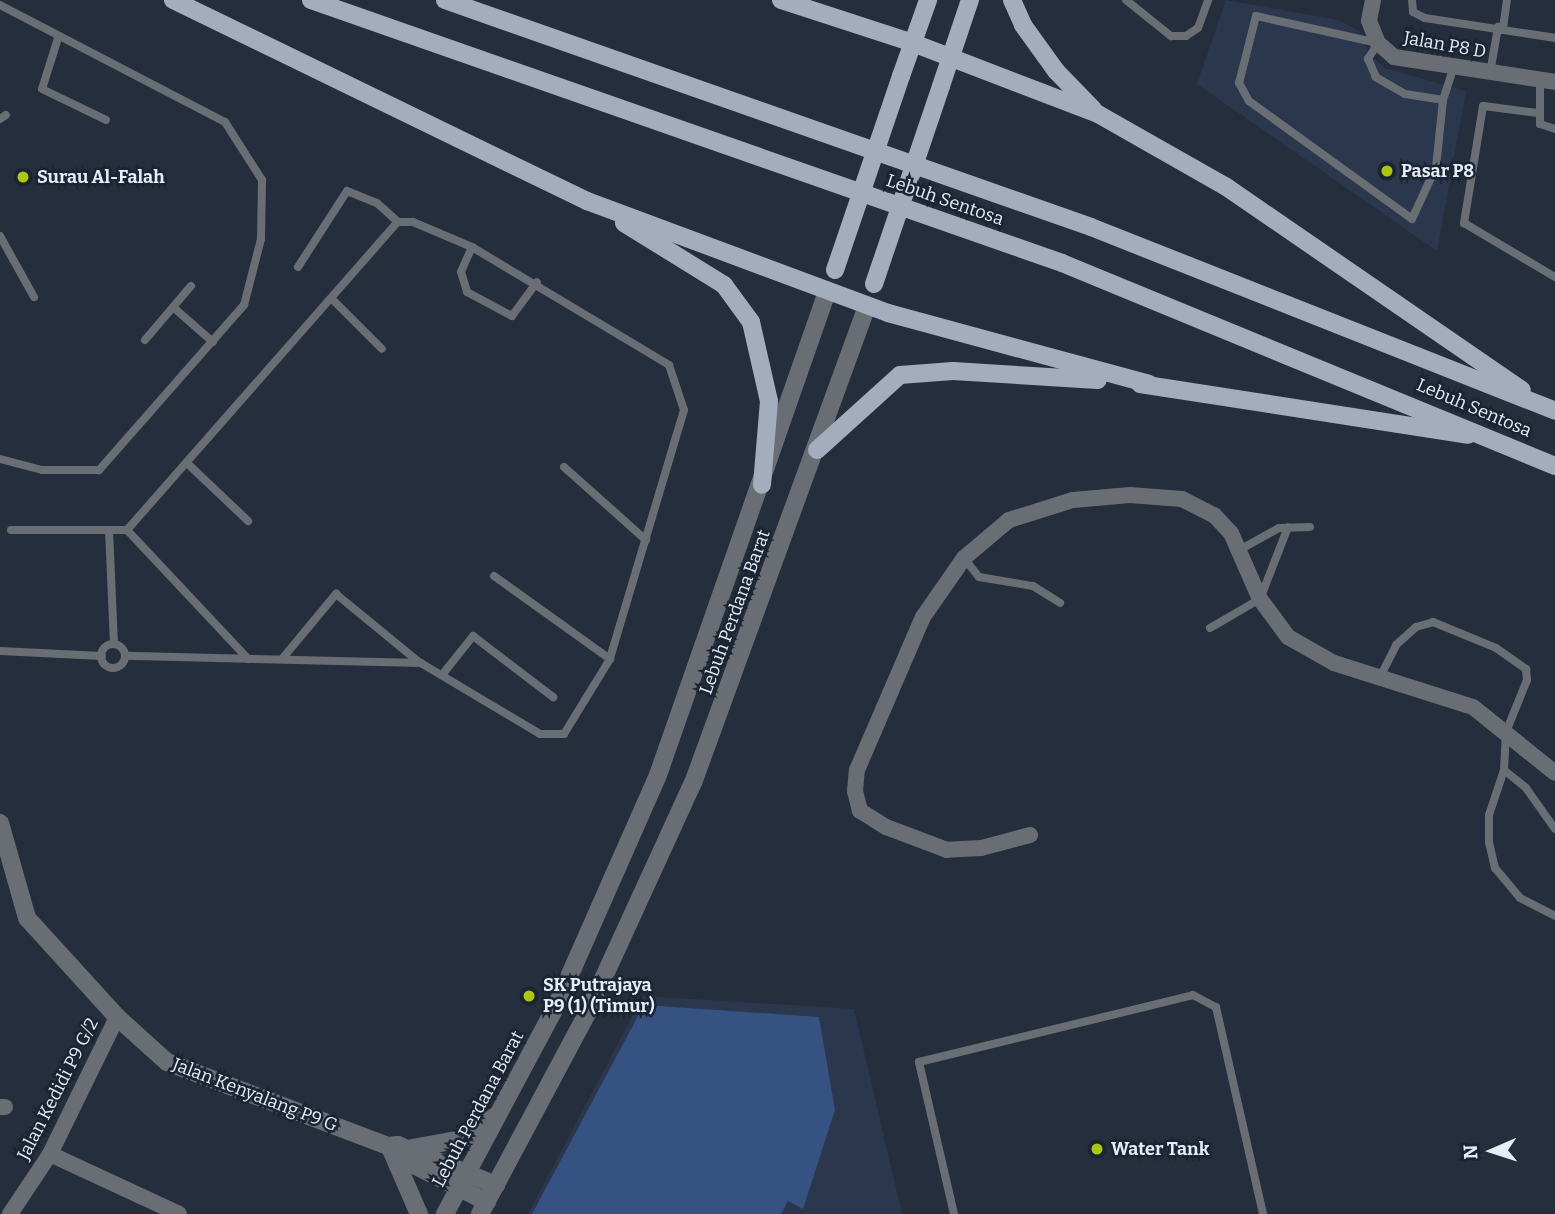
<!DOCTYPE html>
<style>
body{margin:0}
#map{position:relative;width:1555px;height:1214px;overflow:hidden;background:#252e3d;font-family:Bitter,serif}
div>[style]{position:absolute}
.built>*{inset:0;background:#2b374c}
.green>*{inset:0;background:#355282}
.service>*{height:8px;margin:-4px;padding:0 4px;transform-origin:4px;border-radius:4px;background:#696e75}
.service>.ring{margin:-4px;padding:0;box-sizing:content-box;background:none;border:8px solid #696e75;border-radius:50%}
.minor>*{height:16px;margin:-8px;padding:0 8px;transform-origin:8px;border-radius:8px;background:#696e75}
.tertiary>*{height:18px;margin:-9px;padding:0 9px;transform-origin:9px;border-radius:9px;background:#696e75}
.primary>*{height:18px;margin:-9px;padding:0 9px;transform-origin:9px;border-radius:9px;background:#a3adbd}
.primary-bridge>*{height:18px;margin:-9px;padding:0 9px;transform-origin:9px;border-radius:9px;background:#a3adbd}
.dots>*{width:19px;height:19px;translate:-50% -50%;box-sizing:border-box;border:4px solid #1b2432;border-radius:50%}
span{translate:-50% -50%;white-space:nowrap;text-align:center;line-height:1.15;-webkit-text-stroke:5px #1b2432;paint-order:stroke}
.street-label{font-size:18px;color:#e6ecf6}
.poi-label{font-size:18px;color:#e6ecf6;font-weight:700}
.left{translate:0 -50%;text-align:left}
.north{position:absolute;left:1457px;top:1116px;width:70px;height:70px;-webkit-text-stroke:5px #1b2432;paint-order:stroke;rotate:267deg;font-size:19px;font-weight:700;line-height:28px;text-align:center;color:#e6ecf6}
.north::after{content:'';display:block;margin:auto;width:24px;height:32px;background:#e6ecf6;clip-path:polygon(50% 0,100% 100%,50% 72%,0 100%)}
</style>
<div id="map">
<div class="built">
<i style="clip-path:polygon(1226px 0,1338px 20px,1359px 31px,1370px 55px,1385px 68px,1466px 91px,1437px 251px,1197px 84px)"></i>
<i style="clip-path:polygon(643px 996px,854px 1009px,902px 1214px,528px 1214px)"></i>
</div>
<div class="green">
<i style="clip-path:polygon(644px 1005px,819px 1017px,835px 1110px,803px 1209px,788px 1201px,781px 1214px,532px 1214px)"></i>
</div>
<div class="service">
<i style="left:1126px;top:0;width:58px;rotate:38.7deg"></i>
<i style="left:1171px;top:36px;width:15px"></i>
<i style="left:1186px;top:36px;width:14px;rotate:-34deg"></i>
<i style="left:1198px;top:28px;width:30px;rotate:-70deg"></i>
<i style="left:1412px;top:0;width:12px;rotate:85deg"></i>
<i style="left:1413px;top:12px;width:13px;rotate:27deg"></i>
<i style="left:1425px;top:18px;width:132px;rotate:8.7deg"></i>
<i style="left:0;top:5px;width:254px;rotate:27.5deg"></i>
<i style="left:225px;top:122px;width:69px;rotate:57.5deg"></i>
<i style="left:262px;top:180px;width:59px;rotate:91deg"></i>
<i style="left:261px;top:239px;width:68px;rotate:104.4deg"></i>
<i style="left:244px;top:305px;width:220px;rotate:131.3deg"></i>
<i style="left:99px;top:470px;width:57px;rotate:180deg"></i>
<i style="left:42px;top:470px;width:43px;rotate:-165.3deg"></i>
<i style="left:1503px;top:28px;width:28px;rotate:-82deg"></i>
<i style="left:58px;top:38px;width:53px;rotate:107.4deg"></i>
<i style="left:42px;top:89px;width:71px;rotate:25.8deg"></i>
<i style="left:1490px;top:73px;width:47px;rotate:-80.1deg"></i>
<i style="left:1540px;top:80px;width:44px;rotate:90deg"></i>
<i style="left:1540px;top:124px;width:16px;rotate:18deg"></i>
<i style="left:1443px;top:100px;width:38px;rotate:-171deg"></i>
<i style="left:1405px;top:94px;width:34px;rotate:-150deg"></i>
<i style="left:1376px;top:77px;width:20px;rotate:-114deg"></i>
<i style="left:1368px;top:59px;width:19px;rotate:-58deg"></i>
<i style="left:1378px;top:43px;width:125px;rotate:-167.5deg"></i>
<i style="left:1256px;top:16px;width:69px;rotate:104.2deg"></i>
<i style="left:1239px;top:83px;width:21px;rotate:61deg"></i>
<i style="left:1249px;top:101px;width:201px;rotate:35.9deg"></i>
<i style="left:1412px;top:219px;width:57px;rotate:-65.2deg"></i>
<i style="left:1436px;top:167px;width:67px;rotate:-84deg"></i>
<i style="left:1443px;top:100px;width:36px;rotate:-72deg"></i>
<i style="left:1538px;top:113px;width:55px;rotate:-172.7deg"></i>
<i style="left:1483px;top:106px;width:119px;rotate:99.2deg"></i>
<i style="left:1464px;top:223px;width:106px;rotate:30.7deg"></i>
<i style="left:0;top:119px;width:7px;rotate:-34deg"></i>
<i style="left:0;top:236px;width:70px;rotate:60.9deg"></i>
<i style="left:472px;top:247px;width:27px;rotate:114deg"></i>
<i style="left:461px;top:272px;width:21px;rotate:73deg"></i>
<i style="left:467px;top:292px;width:51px;rotate:28.1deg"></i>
<i style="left:512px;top:316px;width:42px;rotate:-53.7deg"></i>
<i style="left:298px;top:267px;width:90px;rotate:-57.2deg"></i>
<i style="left:347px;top:191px;width:32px;rotate:22deg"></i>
<i style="left:377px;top:203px;width:28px;rotate:42deg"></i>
<i style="left:333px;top:300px;width:69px;rotate:45deg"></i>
<i style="left:173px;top:307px;width:53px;rotate:41.2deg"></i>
<i style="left:145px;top:340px;width:71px;rotate:-49.6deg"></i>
<i style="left:188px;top:464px;width:83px;rotate:43.5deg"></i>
<i style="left:564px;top:467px;width:110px;rotate:41.7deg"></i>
<i style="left:11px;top:530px;width:116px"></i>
<i style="left:127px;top:530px;width:410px;rotate:-48.7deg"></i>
<i style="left:398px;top:222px;width:15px"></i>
<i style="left:413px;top:222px;width:64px;rotate:23deg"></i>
<i style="left:472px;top:247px;width:230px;rotate:30.9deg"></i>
<i style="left:669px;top:365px;width:47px;rotate:71.6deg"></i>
<i style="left:684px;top:410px;width:260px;rotate:106.6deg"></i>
<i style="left:610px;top:659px;width:88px;rotate:121.5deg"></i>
<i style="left:564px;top:734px;width:24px;rotate:180deg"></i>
<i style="left:540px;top:734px;width:139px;rotate:-149.2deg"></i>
<i style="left:421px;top:663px;width:296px;rotate:-178.6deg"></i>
<i style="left:109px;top:530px;width:114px;rotate:87.5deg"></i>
<i style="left:127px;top:530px;width:177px;rotate:46.8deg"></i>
<i style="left:1241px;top:549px;width:43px;rotate:-28.9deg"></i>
<i style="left:1279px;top:528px;width:31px;rotate:-2deg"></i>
<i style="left:964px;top:558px;width:24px;rotate:52deg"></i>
<i style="left:979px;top:577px;width:55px;rotate:9.5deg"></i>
<i style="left:1033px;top:586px;width:32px;rotate:32deg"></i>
<i style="left:494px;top:576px;width:143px;rotate:35.6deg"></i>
<i style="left:1210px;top:628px;width:58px;rotate:-30.1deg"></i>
<i style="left:1260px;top:599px;width:77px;rotate:-68.7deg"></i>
<i class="ring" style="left:101px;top:644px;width:16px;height:16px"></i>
<i style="left:0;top:651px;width:102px;rotate:2.8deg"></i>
<i style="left:282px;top:659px;width:85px;rotate:-50.3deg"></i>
<i style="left:336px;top:594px;width:109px;rotate:39.4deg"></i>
<i style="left:442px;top:675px;width:50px;rotate:-51.5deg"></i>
<i style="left:473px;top:636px;width:101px;rotate:37.3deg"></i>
<i style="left:1380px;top:677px;width:36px;rotate:-63deg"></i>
<i style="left:1396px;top:645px;width:27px;rotate:-42deg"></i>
<i style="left:1416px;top:627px;width:18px;rotate:-16deg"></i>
<i style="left:1433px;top:622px;width:68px;rotate:22.4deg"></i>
<i style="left:1496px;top:648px;width:37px;rotate:35deg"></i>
<i style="left:1526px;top:669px;width:11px;rotate:85deg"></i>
<i style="left:1527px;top:680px;width:56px;rotate:112deg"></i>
<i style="left:1506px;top:732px;width:38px;rotate:93deg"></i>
<i style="left:1504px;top:770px;width:47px;rotate:108.4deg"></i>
<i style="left:1489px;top:815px;width:27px;rotate:90deg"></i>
<i style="left:1489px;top:842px;width:27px;rotate:77deg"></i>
<i style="left:1495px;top:868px;width:39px;rotate:50deg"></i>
<i style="left:1520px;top:898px;width:39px;rotate:27deg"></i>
<i style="left:1504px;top:770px;width:28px;rotate:39deg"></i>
<i style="left:1526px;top:788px;width:50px;rotate:54.7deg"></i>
<i style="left:954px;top:1214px;width:156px;rotate:-103deg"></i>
<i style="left:919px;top:1062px;width:282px;rotate:-13.7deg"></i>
<i style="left:1193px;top:995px;width:26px;rotate:28deg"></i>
<i style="left:1216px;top:1007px;width:212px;rotate:77.2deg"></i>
</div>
<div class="minor">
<i style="left:1373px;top:0;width:21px;rotate:101deg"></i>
<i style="left:1369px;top:21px;width:24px;rotate:68deg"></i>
<i style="left:1378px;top:43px;width:21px;rotate:41deg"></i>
<i style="left:1394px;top:57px;width:163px;rotate:8.8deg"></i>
<i style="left:1030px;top:835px;width:51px;rotate:165.1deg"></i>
<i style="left:981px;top:848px;width:34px;rotate:177deg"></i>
<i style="left:947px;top:850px;width:65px;rotate:-159.3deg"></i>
<i style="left:886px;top:827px;width:31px;rotate:-148deg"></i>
<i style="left:860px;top:811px;width:21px;rotate:-104deg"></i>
<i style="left:855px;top:791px;width:21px;rotate:-85deg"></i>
<i style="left:857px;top:770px;width:167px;rotate:-66.7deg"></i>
<i style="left:923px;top:617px;width:72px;rotate:-55.2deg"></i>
<i style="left:964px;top:558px;width:59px;rotate:-40.2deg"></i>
<i style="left:1009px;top:520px;width:67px;rotate:-17.4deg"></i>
<i style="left:1073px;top:500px;width:57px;rotate:-5deg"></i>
<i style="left:1130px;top:495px;width:52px;rotate:4.4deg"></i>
<i style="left:1182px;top:499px;width:36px;rotate:27deg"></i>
<i style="left:1214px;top:515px;width:25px;rotate:47deg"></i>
<i style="left:1231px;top:533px;width:72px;rotate:66.3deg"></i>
<i style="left:1260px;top:599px;width:47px;rotate:53.6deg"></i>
<i style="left:1288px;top:637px;width:53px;rotate:29.5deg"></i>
<i style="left:1334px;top:663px;width:146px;rotate:17.6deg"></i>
<i style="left:1473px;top:707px;width:105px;rotate:38.8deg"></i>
<i style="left:0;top:1107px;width:5px"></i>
<i style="left:50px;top:1154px;width:142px;rotate:24.9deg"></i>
<i style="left:10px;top:1214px;width:72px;rotate:-56.3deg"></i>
<i style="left:50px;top:1154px;width:153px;rotate:-63.9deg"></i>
</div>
<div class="tertiary">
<i style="left:0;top:823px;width:99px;rotate:74.1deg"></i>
<i style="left:27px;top:918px;width:134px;rotate:47.7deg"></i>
<i style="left:117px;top:1017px;width:67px;rotate:42deg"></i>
<i style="left:167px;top:1062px;width:236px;rotate:20.8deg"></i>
<i style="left:388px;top:1146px;width:10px;rotate:-6deg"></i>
<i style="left:398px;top:1145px;width:106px;rotate:22.2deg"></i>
<i style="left:412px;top:1148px;width:52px;rotate:-10deg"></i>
<i style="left:463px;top:1139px;width:42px;rotate:-35.2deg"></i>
<i style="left:392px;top:1152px;width:68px;rotate:66.5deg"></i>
<i style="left:396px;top:1156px;width:102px;rotate:26.8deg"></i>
<i style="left:445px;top:1214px;width:238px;rotate:-61.9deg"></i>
<i style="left:557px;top:1004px;width:250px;rotate:-66.2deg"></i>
<i style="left:658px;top:775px;width:512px;rotate:-70.72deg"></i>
<i style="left:480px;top:1214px;width:227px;rotate:-61.9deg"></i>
<i style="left:587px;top:1014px;width:254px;rotate:-65.4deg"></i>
<i style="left:693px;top:783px;width:508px;rotate:-69.96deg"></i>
</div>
<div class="primary">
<i style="left:173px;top:0;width:460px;rotate:25.9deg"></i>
<i style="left:587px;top:201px;width:321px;rotate:20.4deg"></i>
<i style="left:888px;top:313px;width:270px;rotate:15.2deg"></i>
<i style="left:311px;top:0;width:796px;rotate:19.3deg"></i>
<i style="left:1062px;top:263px;width:533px;rotate:22.38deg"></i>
<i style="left:445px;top:0;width:685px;rotate:19.36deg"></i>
<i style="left:1091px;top:227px;width:499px;rotate:21.6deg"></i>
<i style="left:781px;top:0;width:139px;rotate:18deg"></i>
<i style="left:913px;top:43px;width:198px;rotate:21deg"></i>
<i style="left:1098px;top:114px;width:146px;rotate:29.6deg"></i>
<i style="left:1225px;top:186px;width:360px;rotate:34.5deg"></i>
<i style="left:1012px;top:0;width:27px;rotate:66deg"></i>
<i style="left:1023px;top:25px;width:57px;rotate:54.3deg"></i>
<i style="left:1056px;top:71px;width:53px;rotate:45.8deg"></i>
<i style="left:901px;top:76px;width:81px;rotate:-70.4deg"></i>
<i style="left:941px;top:86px;width:91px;rotate:-71.4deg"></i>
<i style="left:624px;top:223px;width:118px;rotate:31.8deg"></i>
<i style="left:724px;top:285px;width:46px;rotate:53.9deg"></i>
<i style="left:751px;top:322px;width:81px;rotate:77.2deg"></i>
<i style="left:769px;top:401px;width:84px;rotate:94.8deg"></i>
<i style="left:1140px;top:384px;width:332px;rotate:8.8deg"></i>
<i style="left:817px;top:450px;width:112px;rotate:-42.1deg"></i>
<i style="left:900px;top:375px;width:53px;rotate:-4.3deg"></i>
<i style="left:953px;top:371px;width:145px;rotate:3.6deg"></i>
</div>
<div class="primary-bridge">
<i style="left:835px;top:270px;width:205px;rotate:-71.2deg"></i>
<i style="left:874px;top:284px;width:209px;rotate:-71.3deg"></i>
</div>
<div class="dots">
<i style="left:1387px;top:171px;background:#acc611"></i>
<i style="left:23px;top:177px;background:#acc611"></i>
<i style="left:529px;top:996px;background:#acc611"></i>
<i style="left:1097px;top:1149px;background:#acc611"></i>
</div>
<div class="street-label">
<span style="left:1445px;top:45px;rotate:10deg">Jalan P8 D</span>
<span style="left:945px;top:200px;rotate:19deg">Lebuh Sentosa</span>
<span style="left:1474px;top:408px;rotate:23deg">Lebuh Sentosa</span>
<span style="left:735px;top:612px;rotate:-70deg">Lebuh Perdana Barat</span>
<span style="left:58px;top:1089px;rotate:-63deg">Jalan Kedidi P9 G/2</span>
<span style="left:255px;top:1095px;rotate:21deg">Jalan Kenyalang P9 G</span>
<span style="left:478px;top:1109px;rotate:-62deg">Lebuh Perdana Barat</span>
</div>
<div class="poi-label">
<span class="left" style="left:1401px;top:171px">Pasar P8</span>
<span class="left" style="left:37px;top:177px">Surau Al-Falah</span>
<span class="left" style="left:543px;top:996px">SK Putrajaya<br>P9 (1) (Timur)</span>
<span class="left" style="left:1111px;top:1149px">Water Tank</span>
</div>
<div class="north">N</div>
</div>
